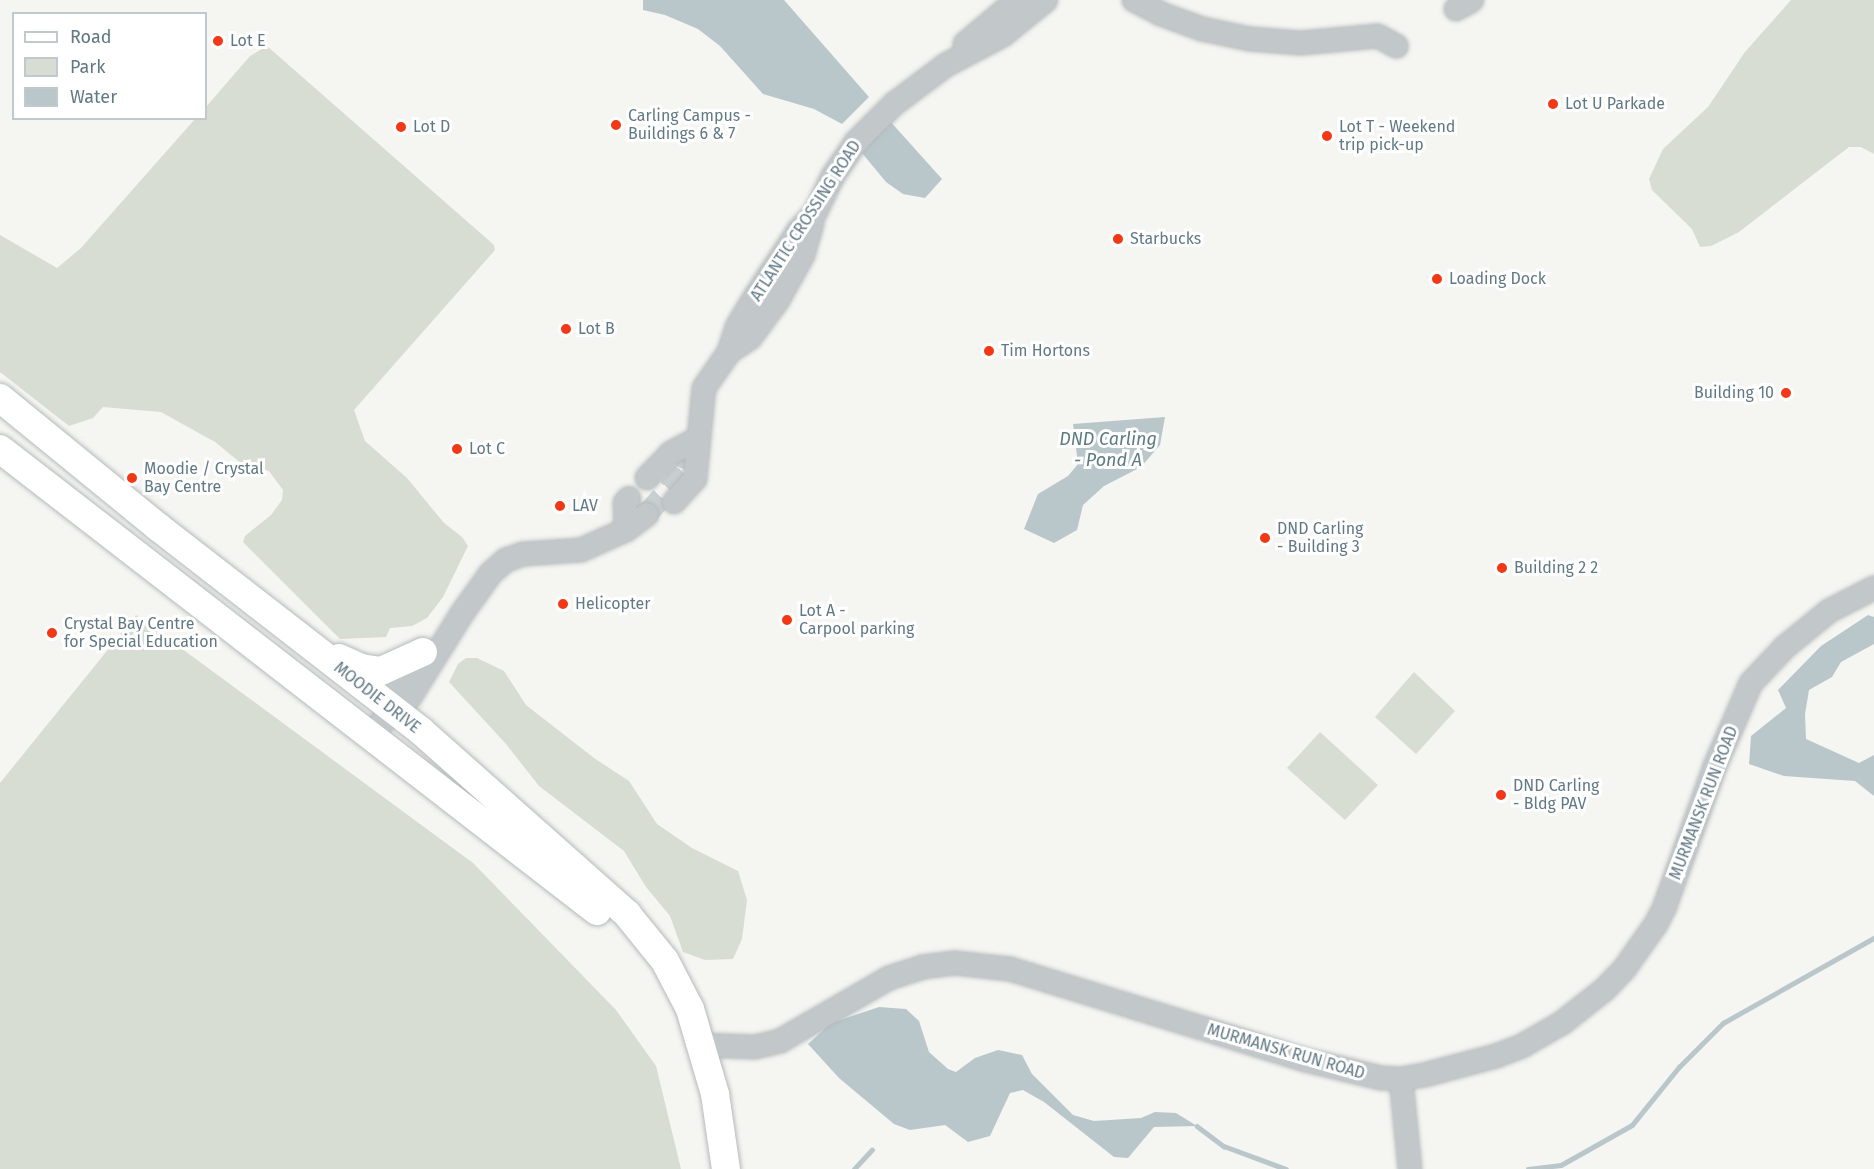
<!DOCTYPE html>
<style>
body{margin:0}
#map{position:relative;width:1874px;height:1169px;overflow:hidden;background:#f5f5f1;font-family:"Fira Sans",sans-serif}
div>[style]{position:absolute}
.green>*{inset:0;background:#d7ddd2}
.water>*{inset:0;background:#b9c7cb}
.stream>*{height:4.5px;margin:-2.25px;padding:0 2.25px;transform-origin:2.25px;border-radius:2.25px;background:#b9c7cb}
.minor-tunnel>*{height:22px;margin-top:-11px;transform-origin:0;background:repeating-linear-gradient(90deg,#c9d0d1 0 22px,transparent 0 33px)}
.roads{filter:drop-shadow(0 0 2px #b5babd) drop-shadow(0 0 2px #b5babd)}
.minor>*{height:22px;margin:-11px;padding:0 11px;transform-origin:11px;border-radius:11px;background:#c2c7ca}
.major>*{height:28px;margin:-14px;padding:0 14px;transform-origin:14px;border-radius:14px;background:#fff}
.dots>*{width:16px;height:16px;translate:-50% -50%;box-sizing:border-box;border:3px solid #fff;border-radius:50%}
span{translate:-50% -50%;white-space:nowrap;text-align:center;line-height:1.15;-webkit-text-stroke:6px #fff;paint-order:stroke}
.poi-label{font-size:16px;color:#617885}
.left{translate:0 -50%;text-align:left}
.right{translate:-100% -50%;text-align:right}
.street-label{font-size:16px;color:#617885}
.water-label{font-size:18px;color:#5d7b82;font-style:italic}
.legend{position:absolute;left:12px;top:12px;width:195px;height:108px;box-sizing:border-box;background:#fff;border:2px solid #c0c9ce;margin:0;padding:8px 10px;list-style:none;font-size:18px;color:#617885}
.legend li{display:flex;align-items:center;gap:12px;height:30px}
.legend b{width:30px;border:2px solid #c0c9ce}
</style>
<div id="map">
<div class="green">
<i style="clip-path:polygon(1791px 0,1874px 0,1874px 154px,1861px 147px,1849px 147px,1739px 232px,1711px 246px,1700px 247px,1692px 229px,1652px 190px,1649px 179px,1663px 149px,1708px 107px,1745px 52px)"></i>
<i style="clip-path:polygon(267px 46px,494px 245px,495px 250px,354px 410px,365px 441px,407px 478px,444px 523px,462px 537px,468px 546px,443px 597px,427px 618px,412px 626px,390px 628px,386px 637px,340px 639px,243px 542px,245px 536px,271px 515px,282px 500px,283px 490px,269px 471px,242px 464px,215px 442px,161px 412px,103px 407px,93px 418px,69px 426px,0 372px,0 235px,57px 268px,81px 248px,195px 119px,206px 118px,206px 107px,250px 56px)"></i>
<i style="clip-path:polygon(136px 615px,473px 863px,616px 1010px,656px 1066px,681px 1169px,0 1169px,0 783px)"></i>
<i style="clip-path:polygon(466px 658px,477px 658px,504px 671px,526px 705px,594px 758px,629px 781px,657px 824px,692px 848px,738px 871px,747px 900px,742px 939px,733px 959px,705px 960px,683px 952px,670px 916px,646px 887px,624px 851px,539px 786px,506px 744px,449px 682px,458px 664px)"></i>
<i style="clip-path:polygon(1414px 672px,1455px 711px,1416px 754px,1375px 717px)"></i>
<i style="clip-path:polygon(1320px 732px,1378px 785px,1345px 820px,1287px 768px)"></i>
</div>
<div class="water">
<i style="clip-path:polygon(643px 0,784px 0,869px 97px,842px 124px,814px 109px,763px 94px,720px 46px,698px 29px,665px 15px,643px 10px)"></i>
<i style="clip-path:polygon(889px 120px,942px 179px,925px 198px,903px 194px,886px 182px,862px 153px)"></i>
<i style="clip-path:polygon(1165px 417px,1160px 445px,1141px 467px,1104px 486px,1083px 505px,1077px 530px,1054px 543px,1024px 529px,1038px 494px,1068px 476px,1078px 464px,1073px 424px)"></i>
<i style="clip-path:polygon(1868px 615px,1874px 617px,1874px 644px,1841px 662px,1832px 677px,1809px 690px,1805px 714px,1806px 739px,1859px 763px,1874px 755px,1874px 796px,1855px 781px,1784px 776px,1749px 764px,1751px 736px,1786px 708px,1778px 690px,1821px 646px)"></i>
<i style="clip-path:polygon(879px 1007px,906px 1009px,919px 1021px,929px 1052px,948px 1069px,956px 1072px,975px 1058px,998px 1050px,1022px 1055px,1032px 1074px,1073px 1115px,1094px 1121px,1141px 1118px,1155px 1112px,1176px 1113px,1197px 1126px,1154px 1127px,1128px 1158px,1114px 1157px,1044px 1102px,1023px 1090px,1010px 1093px,990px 1136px,968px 1142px,945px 1125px,910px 1130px,894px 1124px,839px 1078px,808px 1044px,831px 1023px)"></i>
</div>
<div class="stream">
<i style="left:1197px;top:1126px;width:34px;rotate:37deg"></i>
<i style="left:1224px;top:1146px;width:66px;rotate:20.4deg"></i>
<i style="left:854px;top:1169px;width:26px;rotate:-47deg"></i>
<i style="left:1528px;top:1169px;width:33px;rotate:-7deg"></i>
<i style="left:1561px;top:1165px;width:81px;rotate:-29.4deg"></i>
<i style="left:1632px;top:1125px;width:75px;rotate:-51deg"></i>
<i style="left:1679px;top:1067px;width:62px;rotate:-45deg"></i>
<i style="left:1723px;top:1023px;width:173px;rotate:-29.4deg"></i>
</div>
<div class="minor-tunnel">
<i style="left:647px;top:514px;width:59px;rotate:-48.4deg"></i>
<i style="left:686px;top:470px;width:27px;rotate:-70deg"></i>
</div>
<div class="roads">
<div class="minor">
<i style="left:1134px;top:0;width:30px;rotate:27deg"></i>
<i style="left:1161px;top:14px;width:44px;rotate:20.1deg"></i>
<i style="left:1202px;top:29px;width:49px;rotate:11.8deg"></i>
<i style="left:1250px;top:39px;width:51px;rotate:4.5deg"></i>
<i style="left:1301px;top:43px;width:77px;rotate:-5.2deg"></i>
<i style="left:1378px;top:36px;width:21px;rotate:29deg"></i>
<i style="left:1456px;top:9px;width:18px;rotate:-29deg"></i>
<i style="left:965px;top:44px;width:68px;rotate:-40.2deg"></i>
<i style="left:729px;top:352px;width:25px;rotate:-34deg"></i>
<i style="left:750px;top:338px;width:47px;rotate:-53.6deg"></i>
<i style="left:778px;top:300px;width:51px;rotate:-60.9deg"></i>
<i style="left:803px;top:255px;width:33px;rotate:-74deg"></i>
<i style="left:647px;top:478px;width:35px;rotate:-46deg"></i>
<i style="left:671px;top:453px;width:30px;rotate:-28deg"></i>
<i style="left:674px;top:502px;width:31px;rotate:-48deg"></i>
<i style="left:695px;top:479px;width:91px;rotate:-84.4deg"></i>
<i style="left:704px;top:388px;width:44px;rotate:-55.2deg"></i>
<i style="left:729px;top:352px;width:26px;rotate:-72deg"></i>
<i style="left:737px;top:327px;width:35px;rotate:-59deg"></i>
<i style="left:755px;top:297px;width:80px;rotate:-56.7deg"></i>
<i style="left:799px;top:230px;width:23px;rotate:-47deg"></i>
<i style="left:815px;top:213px;width:41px;rotate:-64.1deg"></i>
<i style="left:833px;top:176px;width:41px;rotate:-55.9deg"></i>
<i style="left:856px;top:142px;width:54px;rotate:-45deg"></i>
<i style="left:894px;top:104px;width:65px;rotate:-36.9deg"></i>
<i style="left:946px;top:65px;width:64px;rotate:-27.8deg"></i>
<i style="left:1003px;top:35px;width:55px;rotate:-39.1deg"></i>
<i style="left:626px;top:530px;width:27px;rotate:-92deg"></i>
<i style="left:625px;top:503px;width:6px;rotate:-51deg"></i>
<i style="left:392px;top:709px;width:19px;rotate:-81deg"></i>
<i style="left:395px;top:690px;width:49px;rotate:-53.4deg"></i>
<i style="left:372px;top:735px;width:33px;rotate:-52deg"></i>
<i style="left:392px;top:709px;width:22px;rotate:-34deg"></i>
<i style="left:410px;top:697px;width:100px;rotate:-58.1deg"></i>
<i style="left:463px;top:612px;width:48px;rotate:-54.3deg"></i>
<i style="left:491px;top:573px;width:20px;rotate:-41deg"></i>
<i style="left:506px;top:560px;width:18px;rotate:-19deg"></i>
<i style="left:523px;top:554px;width:58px;rotate:-3.9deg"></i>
<i style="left:581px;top:550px;width:49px;rotate:-24deg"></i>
<i style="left:626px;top:530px;width:26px;rotate:-37deg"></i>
<i style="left:700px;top:1045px;width:55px;rotate:2.1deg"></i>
<i style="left:755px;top:1047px;width:26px;rotate:-13deg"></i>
<i style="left:780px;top:1041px;width:126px;rotate:-30deg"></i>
<i style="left:889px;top:978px;width:35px;rotate:-18deg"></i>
<i style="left:922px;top:967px;width:33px;rotate:-7deg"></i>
<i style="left:955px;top:963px;width:55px;rotate:6.2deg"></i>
<i style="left:1010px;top:969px;width:310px;rotate:17.1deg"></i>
<i style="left:1306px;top:1060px;width:77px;rotate:13.5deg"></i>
<i style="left:1381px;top:1078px;width:20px;rotate:3deg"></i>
<i style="left:1401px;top:1079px;width:27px;rotate:-10deg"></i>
<i style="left:1428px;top:1074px;width:70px;rotate:-14.8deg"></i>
<i style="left:1496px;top:1056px;width:28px;rotate:-21deg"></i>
<i style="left:1522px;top:1046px;width:46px;rotate:-29.9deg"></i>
<i style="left:1562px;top:1023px;width:53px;rotate:-38.2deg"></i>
<i style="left:1604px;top:990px;width:30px;rotate:-46deg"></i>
<i style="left:1625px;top:968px;width:54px;rotate:-54.8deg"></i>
<i style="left:1656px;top:924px;width:20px;rotate:-63deg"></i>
<i style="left:1665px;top:906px;width:149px;rotate:-70.3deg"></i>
<i style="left:1715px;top:766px;width:90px;rotate:-66.6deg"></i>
<i style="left:1751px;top:683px;width:50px;rotate:-46.6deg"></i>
<i style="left:1785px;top:647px;width:57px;rotate:-39.3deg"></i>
<i style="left:1829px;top:611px;width:51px;rotate:-27.1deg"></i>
<i style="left:1401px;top:1079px;width:90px;rotate:84.3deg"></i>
</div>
<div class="major">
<i style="left:0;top:398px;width:204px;rotate:39.2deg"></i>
<i style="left:158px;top:527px;width:333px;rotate:37.8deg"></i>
<i style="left:421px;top:731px;width:276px;rotate:41.6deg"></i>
<i style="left:627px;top:914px;width:60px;rotate:51deg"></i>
<i style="left:665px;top:961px;width:54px;rotate:62.5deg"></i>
<i style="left:690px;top:1009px;width:89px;rotate:73.6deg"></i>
<i style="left:715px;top:1094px;width:76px;rotate:81.7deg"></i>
<i style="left:0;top:449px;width:755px;rotate:37.74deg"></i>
<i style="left:339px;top:658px;width:24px;rotate:24deg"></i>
<i style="left:361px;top:668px;width:20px;rotate:9deg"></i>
<i style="left:381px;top:671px;width:46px;rotate:-24.3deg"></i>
</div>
</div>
<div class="dots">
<i style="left:218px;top:41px;background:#f23814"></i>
<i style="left:1553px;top:104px;background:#f23814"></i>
<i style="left:616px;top:125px;background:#f23814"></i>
<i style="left:401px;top:127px;background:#f23814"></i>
<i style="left:1327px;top:136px;background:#f23814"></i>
<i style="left:1118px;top:239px;background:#f23814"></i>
<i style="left:1437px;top:279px;background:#f23814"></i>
<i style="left:566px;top:329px;background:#f23814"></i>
<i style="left:989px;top:351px;background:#f23814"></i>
<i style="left:1786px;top:393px;background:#f23814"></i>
<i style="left:457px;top:449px;background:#f23814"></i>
<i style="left:132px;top:478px;background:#f23814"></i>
<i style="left:560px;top:506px;background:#f23814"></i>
<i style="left:1265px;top:538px;background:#f23814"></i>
<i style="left:1502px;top:568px;background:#f23814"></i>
<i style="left:563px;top:604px;background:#f23814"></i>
<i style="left:787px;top:620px;background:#f23814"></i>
<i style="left:52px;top:633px;background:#f23814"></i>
<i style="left:1501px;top:795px;background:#f23814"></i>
</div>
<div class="poi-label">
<span class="left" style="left:230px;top:41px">Lot E</span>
<span class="left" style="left:1565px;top:104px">Lot U Parkade</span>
<span class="left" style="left:628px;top:125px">Carling Campus -<br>Buildings 6 &amp; 7</span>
<span class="left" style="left:413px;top:127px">Lot D</span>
<span class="left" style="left:1339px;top:136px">Lot T - Weekend<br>trip pick-up</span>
<span class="left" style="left:1130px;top:239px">Starbucks</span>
<span class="left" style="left:1449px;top:279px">Loading Dock</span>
<span class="left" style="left:578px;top:329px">Lot B</span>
<span class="left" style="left:1001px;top:351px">Tim Hortons</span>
<span class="right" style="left:1774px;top:393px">Building 10</span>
<span class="left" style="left:469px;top:449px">Lot C</span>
<span class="left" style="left:144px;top:478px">Moodie / Crystal<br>Bay Centre</span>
<span class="left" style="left:572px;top:506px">LAV</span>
<span class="left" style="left:1277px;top:538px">DND Carling<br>- Building 3</span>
<span class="left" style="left:1514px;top:568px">Building 2 2</span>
<span class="left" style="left:575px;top:604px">Helicopter</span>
<span class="left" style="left:799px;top:620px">Lot A -<br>Carpool parking</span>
<span class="left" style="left:64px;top:633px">Crystal Bay Centre<br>for Special Education</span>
<span class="left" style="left:1513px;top:795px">DND Carling<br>- Bldg PAV</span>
</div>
<div class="street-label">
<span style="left:806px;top:221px;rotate:-57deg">ATLANTIC CROSSING ROAD</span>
<span style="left:377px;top:698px;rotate:38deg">MOODIE DRIVE</span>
<span style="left:1704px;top:803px;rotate:-69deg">MURMANSK RUN ROAD</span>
<span style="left:1286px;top:1052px;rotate:16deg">MURMANSK RUN ROAD</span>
</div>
<div class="water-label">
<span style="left:1108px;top:450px">DND Carling<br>- Pond A</span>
</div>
<ul class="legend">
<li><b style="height:8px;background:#fff"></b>Road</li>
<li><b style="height:16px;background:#d7ddd2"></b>Park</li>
<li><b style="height:16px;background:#b9c7cb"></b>Water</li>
</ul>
</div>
